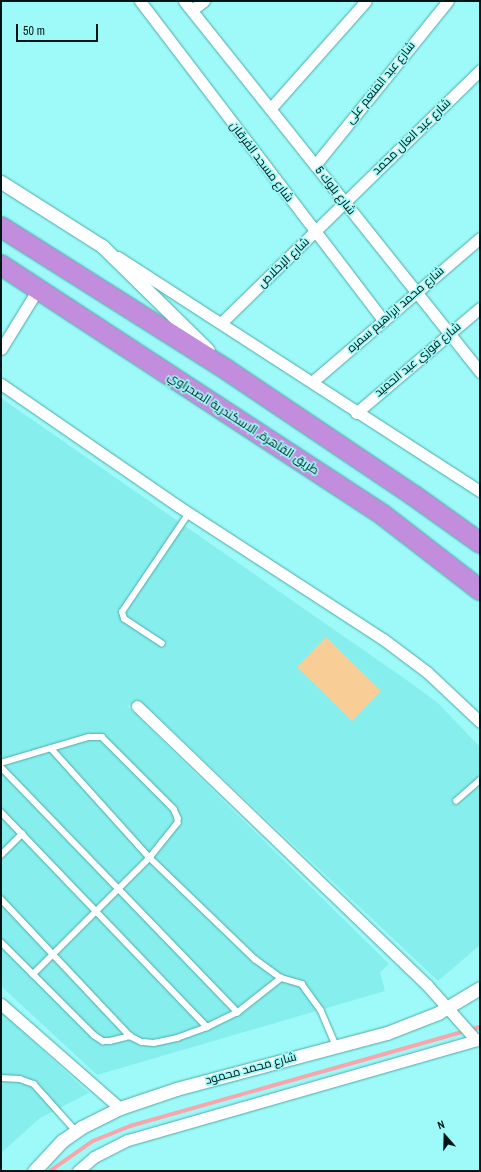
<!DOCTYPE html>
<meta charset="utf-8">
<style>
body{margin:0}
#map{position:relative;width:481px;height:1172px;overflow:hidden;background:#9efaf8;font-family:"Archivo Narrow",Cairo,sans-serif}
div>[style]{position:absolute}
.built>*{inset:0;background:#86efed}
.green>*{inset:0;background:#f9ce96}
.stream>*{height:3.5px;margin:-1.75px;padding:0 1.75px;transform-origin:1.75px;border-radius:1.75px;background:#f9a5ac}
.roads{filter:drop-shadow(0 0 1px #4caaa9) drop-shadow(0 0 1px #4caaa9)}
.service>*{height:5.5px;margin:-2.75px;padding:0 2.75px;transform-origin:2.75px;border-radius:2.75px;background:#fff}
.minor>*{height:11px;margin:-5.5px;padding:0 5.5px;transform-origin:5.5px;border-radius:5.5px;background:#fff}
.tertiary>*{height:13px;margin:-6.5px;padding:0 6.5px;transform-origin:6.5px;border-radius:6.5px;background:#fff}
.motorway>*{height:20px;margin:-10px;padding:0 10px;transform-origin:10px;border-radius:10px;background:#c28ddc}
span{translate:-50% -50%;white-space:nowrap;text-align:center;line-height:1.15;-webkit-text-stroke:3px #9efaf8;paint-order:stroke}
.street-label{font-size:12px;color:#001515}
.frame{position:absolute;inset:0;border:2px solid #001515;pointer-events:none}
.north{position:absolute;left:425px;top:1116px;width:40px;height:40px;-webkit-text-stroke:3px #9efaf8;paint-order:stroke;rotate:340deg;font-size:11px;font-weight:700;line-height:16px;text-align:center;color:#001515}
.north::after{content:'';display:block;margin:auto;width:14px;height:18px;background:#001515;clip-path:polygon(50% 0,100% 100%,50% 72%,0 100%)}
.scale{position:absolute;left:16px;top:24px;width:82px;height:18px;box-sizing:border-box;border:2px solid #001515;border-top:0;padding-left:5px;font-size:12px;line-height:14px;white-space:nowrap;color:#001515;-webkit-text-stroke:3px #9efaf8;paint-order:stroke}
</style>
<div id="map">
<div class="built">
<i style="clip-path:polygon(1px 398px,408px 681px,438px 703px,480px 747px,480px 945px,438px 981px,141px 701px,127px 706px,389px 964px,380px 972px,385px 991px,97px 1075px,1px 986px)"></i>
<i style="clip-path:polygon(1px 1012px,89px 1093px,40px 1118px,1px 1153px)"></i>
</div>
<div class="green">
<i style="clip-path:polygon(326px 637px,381px 691px,352px 721px,297px 667px)"></i>
</div>
<div class="stream">
<i style="left:50px;top:1171px;width:52px;rotate:-34.9deg"></i>
<i style="left:93px;top:1141px;width:40px;rotate:-22deg"></i>
<i style="left:130px;top:1126px;width:364px;rotate:-15.8deg"></i>
</div>
<div class="roads">
<div class="service">
<i style="left:162px;top:644px;width:45px;rotate:-146.7deg"></i>
<i style="left:124px;top:619px;width:7px;rotate:-106deg"></i>
<i style="left:122px;top:612px;width:120px;rotate:-55.9deg"></i>
<i style="left:51px;top:748px;width:148px;rotate:48deg"></i>
<i style="left:150px;top:858px;width:146px;rotate:43.9deg"></i>
<i style="left:255px;top:959px;width:32px;rotate:36deg"></i>
<i style="left:281px;top:978px;width:22px;rotate:16deg"></i>
<i style="left:302px;top:984px;width:32px;rotate:54deg"></i>
<i style="left:321px;top:1010px;width:39px;rotate:67deg"></i>
<i style="left:1px;top:763px;width:92px;rotate:-16.5deg"></i>
<i style="left:89px;top:737px;width:13px"></i>
<i style="left:102px;top:737px;width:102px;rotate:45deg"></i>
<i style="left:174px;top:809px;width:10px;rotate:66deg"></i>
<i style="left:178px;top:818px;width:5px;rotate:90deg"></i>
<i style="left:178px;top:823px;width:45px;rotate:128.7deg"></i>
<i style="left:150px;top:858px;width:165px;rotate:135deg"></i>
<i style="left:1px;top:767px;width:341px;rotate:46deg"></i>
<i style="left:456px;top:801px;width:32px;rotate:-41deg"></i>
<i style="left:1px;top:812px;width:298px;rotate:46.2deg"></i>
<i style="left:1px;top:855px;width:30px;rotate:-45deg"></i>
<i style="left:1px;top:899px;width:188px;rotate:46.7deg"></i>
<i style="left:130px;top:1036px;width:13px;rotate:27deg"></i>
<i style="left:142px;top:1042px;width:12px;rotate:5deg"></i>
<i style="left:154px;top:1043px;width:24px;rotate:-12deg"></i>
<i style="left:177px;top:1038px;width:32px;rotate:-20deg"></i>
<i style="left:207px;top:1027px;width:34px;rotate:-26deg"></i>
<i style="left:238px;top:1012px;width:55px;rotate:-38.3deg"></i>
<i style="left:1px;top:942px;width:132px;rotate:45deg"></i>
<i style="left:94px;top:1035px;width:11px;rotate:34deg"></i>
<i style="left:103px;top:1041px;width:7px"></i>
<i style="left:110px;top:1041px;width:21px;rotate:-14deg"></i>
<i style="left:1px;top:1078px;width:19px;rotate:3deg"></i>
<i style="left:20px;top:1079px;width:15px;rotate:20deg"></i>
<i style="left:34px;top:1084px;width:63px;rotate:48.2deg"></i>
</div>
<div class="minor">
<i style="left:140px;top:1px;width:402px;rotate:52.7deg"></i>
<i style="left:184px;top:1px;width:475px;rotate:51.4deg"></i>
<i style="left:192px;top:10px;width:15px;rotate:-37deg"></i>
<i style="left:270px;top:109px;width:144px;rotate:-48.4deg"></i>
<i style="left:315px;top:165px;width:211px;rotate:-51deg"></i>
<i style="left:118px;top:257px;width:431px;rotate:32.9deg"></i>
<i style="left:222px;top:322px;width:361px;rotate:-44.3deg"></i>
<i style="left:1px;top:349px;width:70px;rotate:-58.3deg"></i>
<i style="left:312px;top:382px;width:221px;rotate:-40.6deg"></i>
<i style="left:1px;top:384px;width:215px;rotate:34.6deg"></i>
<i style="left:178px;top:506px;width:244px;rotate:33deg"></i>
<i style="left:383px;top:639px;width:55px;rotate:36.9deg"></i>
<i style="left:427px;top:672px;width:73px;rotate:43.3deg"></i>
<i style="left:356px;top:413px;width:162px;rotate:-40.3deg"></i>
<i style="left:137px;top:706px;width:402px;rotate:43.9deg"></i>
<i style="left:427px;top:985px;width:74px;rotate:48.3deg"></i>
<i style="left:1px;top:1004px;width:158px;rotate:41.2deg"></i>
<i style="left:78px;top:1171px;width:21px;rotate:-41deg"></i>
<i style="left:94px;top:1157px;width:38px;rotate:-27deg"></i>
<i style="left:128px;top:1140px;width:366px;rotate:-16deg"></i>
</div>
<div class="tertiary">
<i style="left:1px;top:182px;width:120px;rotate:32.4deg"></i>
<i style="left:102px;top:246px;width:148px;rotate:44.5deg"></i>
<i style="left:34px;top:1171px;width:41px;rotate:-47deg"></i>
<i style="left:62px;top:1141px;width:24px;rotate:-35deg"></i>
<i style="left:82px;top:1127px;width:42px;rotate:-26.6deg"></i>
<i style="left:120px;top:1108px;width:59px;rotate:-18.7deg"></i>
<i style="left:176px;top:1089px;width:218px;rotate:-14.9deg"></i>
<i style="left:387px;top:1033px;width:55px;rotate:-21.4deg"></i>
<i style="left:438px;top:1013px;width:49px;rotate:-30.8deg"></i>
</div>
<div class="motorway">
<i style="left:1px;top:227px;width:267px;rotate:32.3deg"></i>
<i style="left:227px;top:370px;width:224px;rotate:33.9deg"></i>
<i style="left:413px;top:495px;width:82px;rotate:35.6deg"></i>
<i style="left:1px;top:265px;width:457px;rotate:33.2deg"></i>
<i style="left:383px;top:515px;width:123px;rotate:37.7deg"></i>
</div>
</div>
<div class="street-label">
<span style="left:381px;top:83px;rotate:-51deg">شارع عبد المنعم على</span>
<span style="left:412px;top:137px;rotate:-44deg">شارع عبد العال محمد</span>
<span style="left:261px;top:162px;rotate:53deg">شارع مسجد الفرقان</span>
<span style="left:335px;top:191px;rotate:52deg">شارع بلوك 5</span>
<span style="left:284px;top:263px;rotate:-44deg">شارع الإخلاص</span>
<span style="left:396px;top:310px;rotate:-41deg">شارع محمد ابراهيم سمره</span>
<span style="left:418px;top:360px;rotate:-40deg">شارع فوزي عبد الحميد</span>
<span style="left:243px;top:424px;rotate:33deg">طريق القاهرة, الاسكندرية الصحراوي</span>
<span style="left:251px;top:1069px;rotate:-15deg">شارع محمد محمود</span>
</div>
<div class="frame"></div>
<div class="north">N</div>
<div class="scale">50 m</div>
</div>
